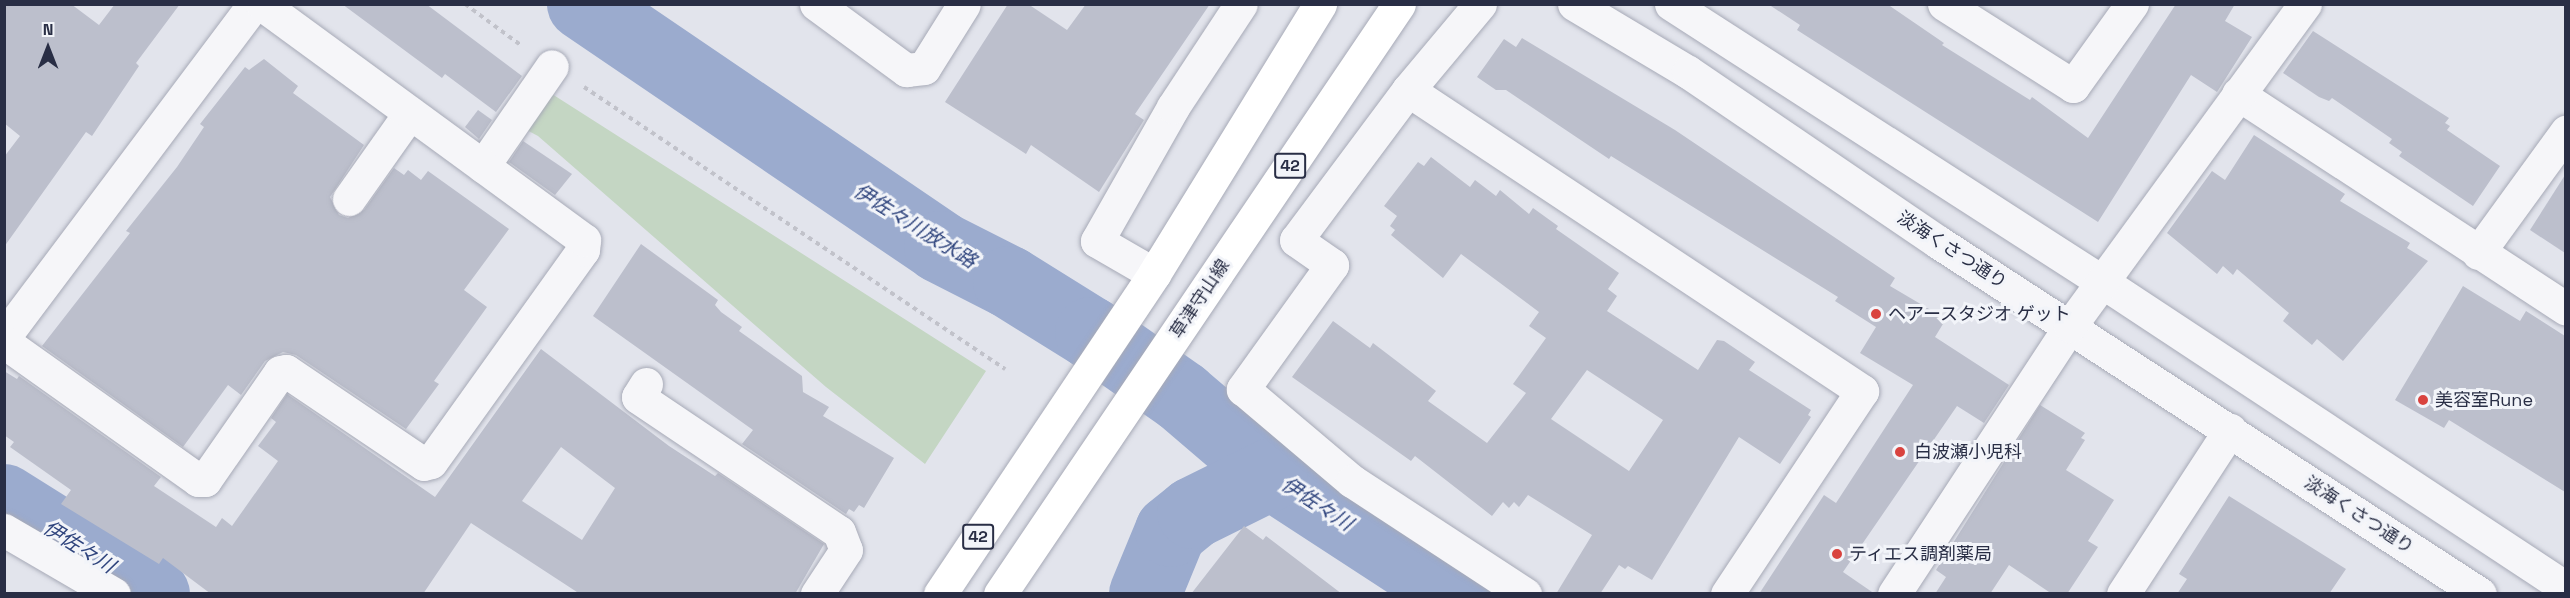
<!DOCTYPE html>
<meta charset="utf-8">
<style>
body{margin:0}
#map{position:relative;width:2570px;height:598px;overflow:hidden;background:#e2e4ec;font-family:"Space Grotesk","Noto Sans JP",sans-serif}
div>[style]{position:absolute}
.green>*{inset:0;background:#c4d6c3}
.river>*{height:72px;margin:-36px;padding:0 36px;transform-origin:36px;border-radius:36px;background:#9babce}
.building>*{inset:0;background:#bcbfcc}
.path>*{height:4px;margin-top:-2px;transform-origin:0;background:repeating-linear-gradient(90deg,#c1c2ca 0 4.5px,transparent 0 9px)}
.roads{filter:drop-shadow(0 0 2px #a7aab7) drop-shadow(0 0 2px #a7aab7)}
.minor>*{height:33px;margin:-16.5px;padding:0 16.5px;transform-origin:16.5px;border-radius:16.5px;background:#f6f6f9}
.major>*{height:33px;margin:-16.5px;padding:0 16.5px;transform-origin:16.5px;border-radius:16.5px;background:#fff}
.dots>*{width:16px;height:16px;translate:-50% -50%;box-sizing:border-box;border:3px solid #f2f4f9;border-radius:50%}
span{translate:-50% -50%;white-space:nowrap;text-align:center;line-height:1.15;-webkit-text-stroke:6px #f2f4f9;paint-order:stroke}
.shield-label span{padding:2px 4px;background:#f2f4f9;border:2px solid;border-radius:4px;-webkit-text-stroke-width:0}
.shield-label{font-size:16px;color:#292e45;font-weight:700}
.street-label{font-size:18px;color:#292e45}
.poi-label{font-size:18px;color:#292e45}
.left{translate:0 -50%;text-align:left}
.water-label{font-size:20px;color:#2f447d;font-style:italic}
.frame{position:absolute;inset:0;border:6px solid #292e45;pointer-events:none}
.north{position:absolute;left:18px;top:18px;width:60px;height:60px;-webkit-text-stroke:4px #f2f4f9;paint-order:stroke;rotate:0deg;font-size:16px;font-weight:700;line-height:24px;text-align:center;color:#292e45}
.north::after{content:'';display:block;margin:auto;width:21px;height:27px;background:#292e45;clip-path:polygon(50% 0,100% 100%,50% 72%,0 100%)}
</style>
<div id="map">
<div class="green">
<i style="clip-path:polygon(552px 94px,986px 371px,925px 464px,826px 387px,538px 136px,523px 128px)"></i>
</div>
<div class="river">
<i style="left:583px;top:4px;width:432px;rotate:34.2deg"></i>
<i style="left:940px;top:247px;width:77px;rotate:26.9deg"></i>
<i style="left:1009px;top:282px;width:97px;rotate:31.9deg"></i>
<i style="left:1091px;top:333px;width:111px;rotate:35.1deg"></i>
<i style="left:1182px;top:397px;width:118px;rotate:40.5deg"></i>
<i style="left:1272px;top:474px;width:220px;rotate:33.1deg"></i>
<i style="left:4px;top:500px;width:177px;rotate:32.1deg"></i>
<i style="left:1145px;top:594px;width:68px;rotate:-67.6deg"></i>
<i style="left:1171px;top:531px;width:28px;rotate:-39deg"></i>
<i style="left:1193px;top:513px;width:88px;rotate:-26.3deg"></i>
</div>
<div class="building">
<i style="clip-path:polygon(4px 4px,71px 4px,99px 25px,115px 4px,180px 4px,136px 63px,139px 66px,92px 136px,86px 132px,4px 247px,4px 157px,20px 136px,4px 123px)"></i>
<i style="clip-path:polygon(342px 4px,426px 4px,522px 76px,496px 112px,445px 74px,442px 78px)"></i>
<i style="clip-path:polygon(1008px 4px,1028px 4px,1067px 30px,1086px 4px,1210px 4px,1135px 114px,1144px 120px,1099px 192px,1031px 145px,1026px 154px,945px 102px)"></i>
<i style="clip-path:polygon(1768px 4px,1887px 4px,1944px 43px,1942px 45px,2030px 100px,2032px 97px,2088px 138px,2176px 4px,2235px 4px,2225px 21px,2252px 37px,2217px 92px,2191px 75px,2098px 222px,1797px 30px,1800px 25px)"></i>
<i style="clip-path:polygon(2313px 31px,2449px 118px,2445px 123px,2450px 126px,2447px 130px,2500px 166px,2473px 206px,2399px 156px,2402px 152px,2389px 143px,2392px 139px,2332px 98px,2329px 101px,2319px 97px,2283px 73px)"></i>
<i style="clip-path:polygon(1522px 38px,1675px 130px,1895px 278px,1890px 286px,1946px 319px,1935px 337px,2009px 385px,1984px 423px,1957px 406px,1843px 572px,1875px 594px,1759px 594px,1824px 495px,1836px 503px,1913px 385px,1860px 353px,1876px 327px,1835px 301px,1838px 297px,1611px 156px,1609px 159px,1506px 90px,1496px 90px,1477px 77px,1504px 39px,1516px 47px)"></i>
<i style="clip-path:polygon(264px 59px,298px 86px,293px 93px,364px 145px,330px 197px,339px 215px,348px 218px,364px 210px,394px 168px,404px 175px,408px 170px,421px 180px,428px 171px,509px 229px,464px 290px,487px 307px,434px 381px,439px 384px,406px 429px,296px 355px,283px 352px,265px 361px,241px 395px,228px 385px,183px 447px,42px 346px,130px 233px,126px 231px,177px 167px,204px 127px,200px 124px,245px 67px,249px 70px)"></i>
<i style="clip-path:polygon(478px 110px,492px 120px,479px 139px,465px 127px)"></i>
<i style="clip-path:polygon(2254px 135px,2345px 194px,2340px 201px,2410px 243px,2407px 248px,2428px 261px,2343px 361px,2317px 339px,2312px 345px,2283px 321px,2289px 313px,2237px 269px,2233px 275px,2223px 266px,2217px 274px,2167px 233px,2212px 171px,2225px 180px)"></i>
<i style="clip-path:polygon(523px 141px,572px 174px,555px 195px,509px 162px)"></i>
<i style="clip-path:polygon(evenodd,1431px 157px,1470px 187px,1475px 180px,1496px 196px,1500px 190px,1529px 214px,1533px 208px,1558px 226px,1556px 229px,1619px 273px,1608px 289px,1617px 296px,1607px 311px,1698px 370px,1717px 340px,1724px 341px,1755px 362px,1749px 370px,1811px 410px,1808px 415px,1811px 417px,1780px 464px,1739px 437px,1652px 580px,1628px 566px,1625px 569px,1619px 565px,1600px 594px,1556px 594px,1592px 535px,1528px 495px,1519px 507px,1514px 502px,1509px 508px,1503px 502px,1492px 516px,1415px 456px,1411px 461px,1292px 377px,1333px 321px,1370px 348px,1373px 343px,1436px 391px,1428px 401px,1487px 443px,1526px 393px,1513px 384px,1546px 338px,1529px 326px,1539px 312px,1461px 254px,1443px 278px,1391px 235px,1395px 230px,1390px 226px,1397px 216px,1384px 206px,1418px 162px,1424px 166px,1431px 157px,1587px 370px,1663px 420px,1629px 471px,1551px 419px,1587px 370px)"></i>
<i style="clip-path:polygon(2565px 175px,2565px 253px,2530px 230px)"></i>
<i style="clip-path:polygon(641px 244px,718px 300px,715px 305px,721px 312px,742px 327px,739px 331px,802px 376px,803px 392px,829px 407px,823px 416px,894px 458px,864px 508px,859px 505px,854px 512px,849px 509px,846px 514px,742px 444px,753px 430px,593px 316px)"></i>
<i style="clip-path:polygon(2463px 286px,2520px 321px,2526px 311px,2565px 336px,2565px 492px,2449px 420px,2444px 428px,2395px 400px)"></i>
<i style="clip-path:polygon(evenodd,541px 349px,669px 446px,715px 476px,718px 473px,824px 544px,795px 594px,580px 594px,471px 523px,423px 594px,211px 594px,163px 558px,159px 564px,61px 504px,71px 490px,10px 447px,14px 442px,4px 435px,4px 371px,17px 379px,19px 376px,161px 477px,154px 486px,216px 527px,222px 518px,232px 526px,278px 461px,258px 446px,276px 422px,271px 418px,287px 394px,435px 497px,541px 349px,561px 447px,615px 488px,582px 540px,522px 501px,561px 447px)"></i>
<i style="clip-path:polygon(2040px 405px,2085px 433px,2081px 438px,2085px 440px,2066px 470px,2114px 500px,2088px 541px,2098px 547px,2067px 594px,2052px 594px,2009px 565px,1990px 594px,1935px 594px,1946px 577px,1936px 570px)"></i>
<i style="clip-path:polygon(2229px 496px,2346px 569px,2329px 594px,2177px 594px,2187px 579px,2179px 574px)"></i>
<i style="clip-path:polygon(1244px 526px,1263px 540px,1266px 536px,1342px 594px,1191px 594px)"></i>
</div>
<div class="path">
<i style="left:465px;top:4px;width:71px;rotate:36.4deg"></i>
<i style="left:584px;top:87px;width:507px;rotate:33.82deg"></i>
</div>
<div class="roads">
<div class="minor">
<i style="left:816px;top:4px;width:112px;rotate:36.3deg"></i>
<i style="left:906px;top:70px;width:18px;rotate:-6deg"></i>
<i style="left:924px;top:68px;width:75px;rotate:-58deg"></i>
<i style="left:1480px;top:4px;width:112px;rotate:129.9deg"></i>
<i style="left:1408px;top:90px;width:187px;rotate:126.7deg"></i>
<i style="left:1296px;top:240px;width:44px;rotate:34.8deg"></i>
<i style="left:1332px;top:265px;width:153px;rotate:125.7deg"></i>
<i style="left:1243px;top:389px;width:143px;rotate:40.2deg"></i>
<i style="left:1352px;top:481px;width:207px;rotate:33.2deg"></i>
<i style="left:1574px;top:4px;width:133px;rotate:30.8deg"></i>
<i style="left:1688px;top:72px;width:302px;rotate:34.2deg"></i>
<i style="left:1938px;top:242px;width:646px;rotate:33deg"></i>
<i style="left:1671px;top:4px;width:515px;rotate:32.8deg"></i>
<i style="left:2104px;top:283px;width:554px;rotate:33.43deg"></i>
<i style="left:1944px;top:4px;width:153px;rotate:32.4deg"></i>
<i style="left:2073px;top:86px;width:101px;rotate:-54.3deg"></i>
<i style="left:1408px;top:90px;width:545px;rotate:33.54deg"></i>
<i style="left:1862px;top:391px;width:244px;rotate:123.6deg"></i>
<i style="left:2238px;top:94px;width:392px;rotate:33.2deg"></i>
<i style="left:483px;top:166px;width:121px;rotate:-55.4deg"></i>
<i style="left:349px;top:199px;width:105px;rotate:-54.7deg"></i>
<i style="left:2478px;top:253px;width:150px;rotate:-54deg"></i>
<i style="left:1154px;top:274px;width:66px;rotate:-149.9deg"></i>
<i style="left:1097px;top:241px;width:154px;rotate:-60.4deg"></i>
<i style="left:1173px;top:107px;width:123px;rotate:-56.6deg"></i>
<i style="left:4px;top:337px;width:416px;rotate:-53.1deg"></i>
<i style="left:4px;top:342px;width:238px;rotate:35.4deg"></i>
<i style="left:198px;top:480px;width:7px"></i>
<i style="left:205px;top:480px;width:131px;rotate:-55.2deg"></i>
<i style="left:280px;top:372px;width:6px;rotate:-9deg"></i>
<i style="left:286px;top:371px;width:166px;rotate:34deg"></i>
<i style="left:424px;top:464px;width:7px;rotate:-16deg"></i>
<i style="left:431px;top:462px;width:261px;rotate:-54.4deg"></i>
<i style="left:583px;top:250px;width:10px;rotate:-84deg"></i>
<i style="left:584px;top:240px;width:399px;rotate:-143.8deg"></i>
<i style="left:646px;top:384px;width:15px;rotate:122deg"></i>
<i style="left:638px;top:397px;width:242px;rotate:33.9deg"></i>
<i style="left:839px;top:532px;width:19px;rotate:69deg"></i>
<i style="left:846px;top:550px;width:53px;rotate:123.4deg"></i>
<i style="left:4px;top:530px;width:127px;rotate:30.2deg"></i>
<i style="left:1894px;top:594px;width:321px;rotate:-56.7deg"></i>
<i style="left:2070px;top:326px;width:399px;rotate:-53.9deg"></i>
<i style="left:2123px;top:594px;width:196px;rotate:-56.9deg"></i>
</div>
<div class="major">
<i style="left:940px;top:594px;width:385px;rotate:-56.2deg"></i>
<i style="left:1154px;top:274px;width:317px;rotate:-58.4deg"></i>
<i style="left:1000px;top:594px;width:712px;rotate:-55.93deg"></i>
</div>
</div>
<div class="dots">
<i style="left:1876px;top:314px;background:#d9433f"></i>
<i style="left:2423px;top:400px;background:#d9433f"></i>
<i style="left:1900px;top:452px;background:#d9433f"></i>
<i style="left:1837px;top:554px;background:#d9433f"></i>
</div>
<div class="shield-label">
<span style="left:1290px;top:166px">42</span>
<span style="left:978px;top:537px">42</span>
</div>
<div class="street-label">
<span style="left:1952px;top:250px;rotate:33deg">淡海くさつ通り</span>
<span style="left:1200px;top:299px;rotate:-56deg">草津守山線</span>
<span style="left:2359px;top:515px;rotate:33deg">淡海くさつ通り</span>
</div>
<div class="poi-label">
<span class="left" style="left:1888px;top:314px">ヘアースタジオ ゲット</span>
<span class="left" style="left:2435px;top:400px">美容室Rune</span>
<span class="left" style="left:1914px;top:452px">白波瀬小児科</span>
<span class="left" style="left:1849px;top:554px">ティエス調剤薬局</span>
</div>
<div class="water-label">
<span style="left:915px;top:226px;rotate:32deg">伊佐々川放水路</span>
<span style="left:1317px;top:504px;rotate:33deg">伊佐々川</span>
<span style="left:79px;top:547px;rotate:32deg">伊佐々川</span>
</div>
<div class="frame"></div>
<div class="north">N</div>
</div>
